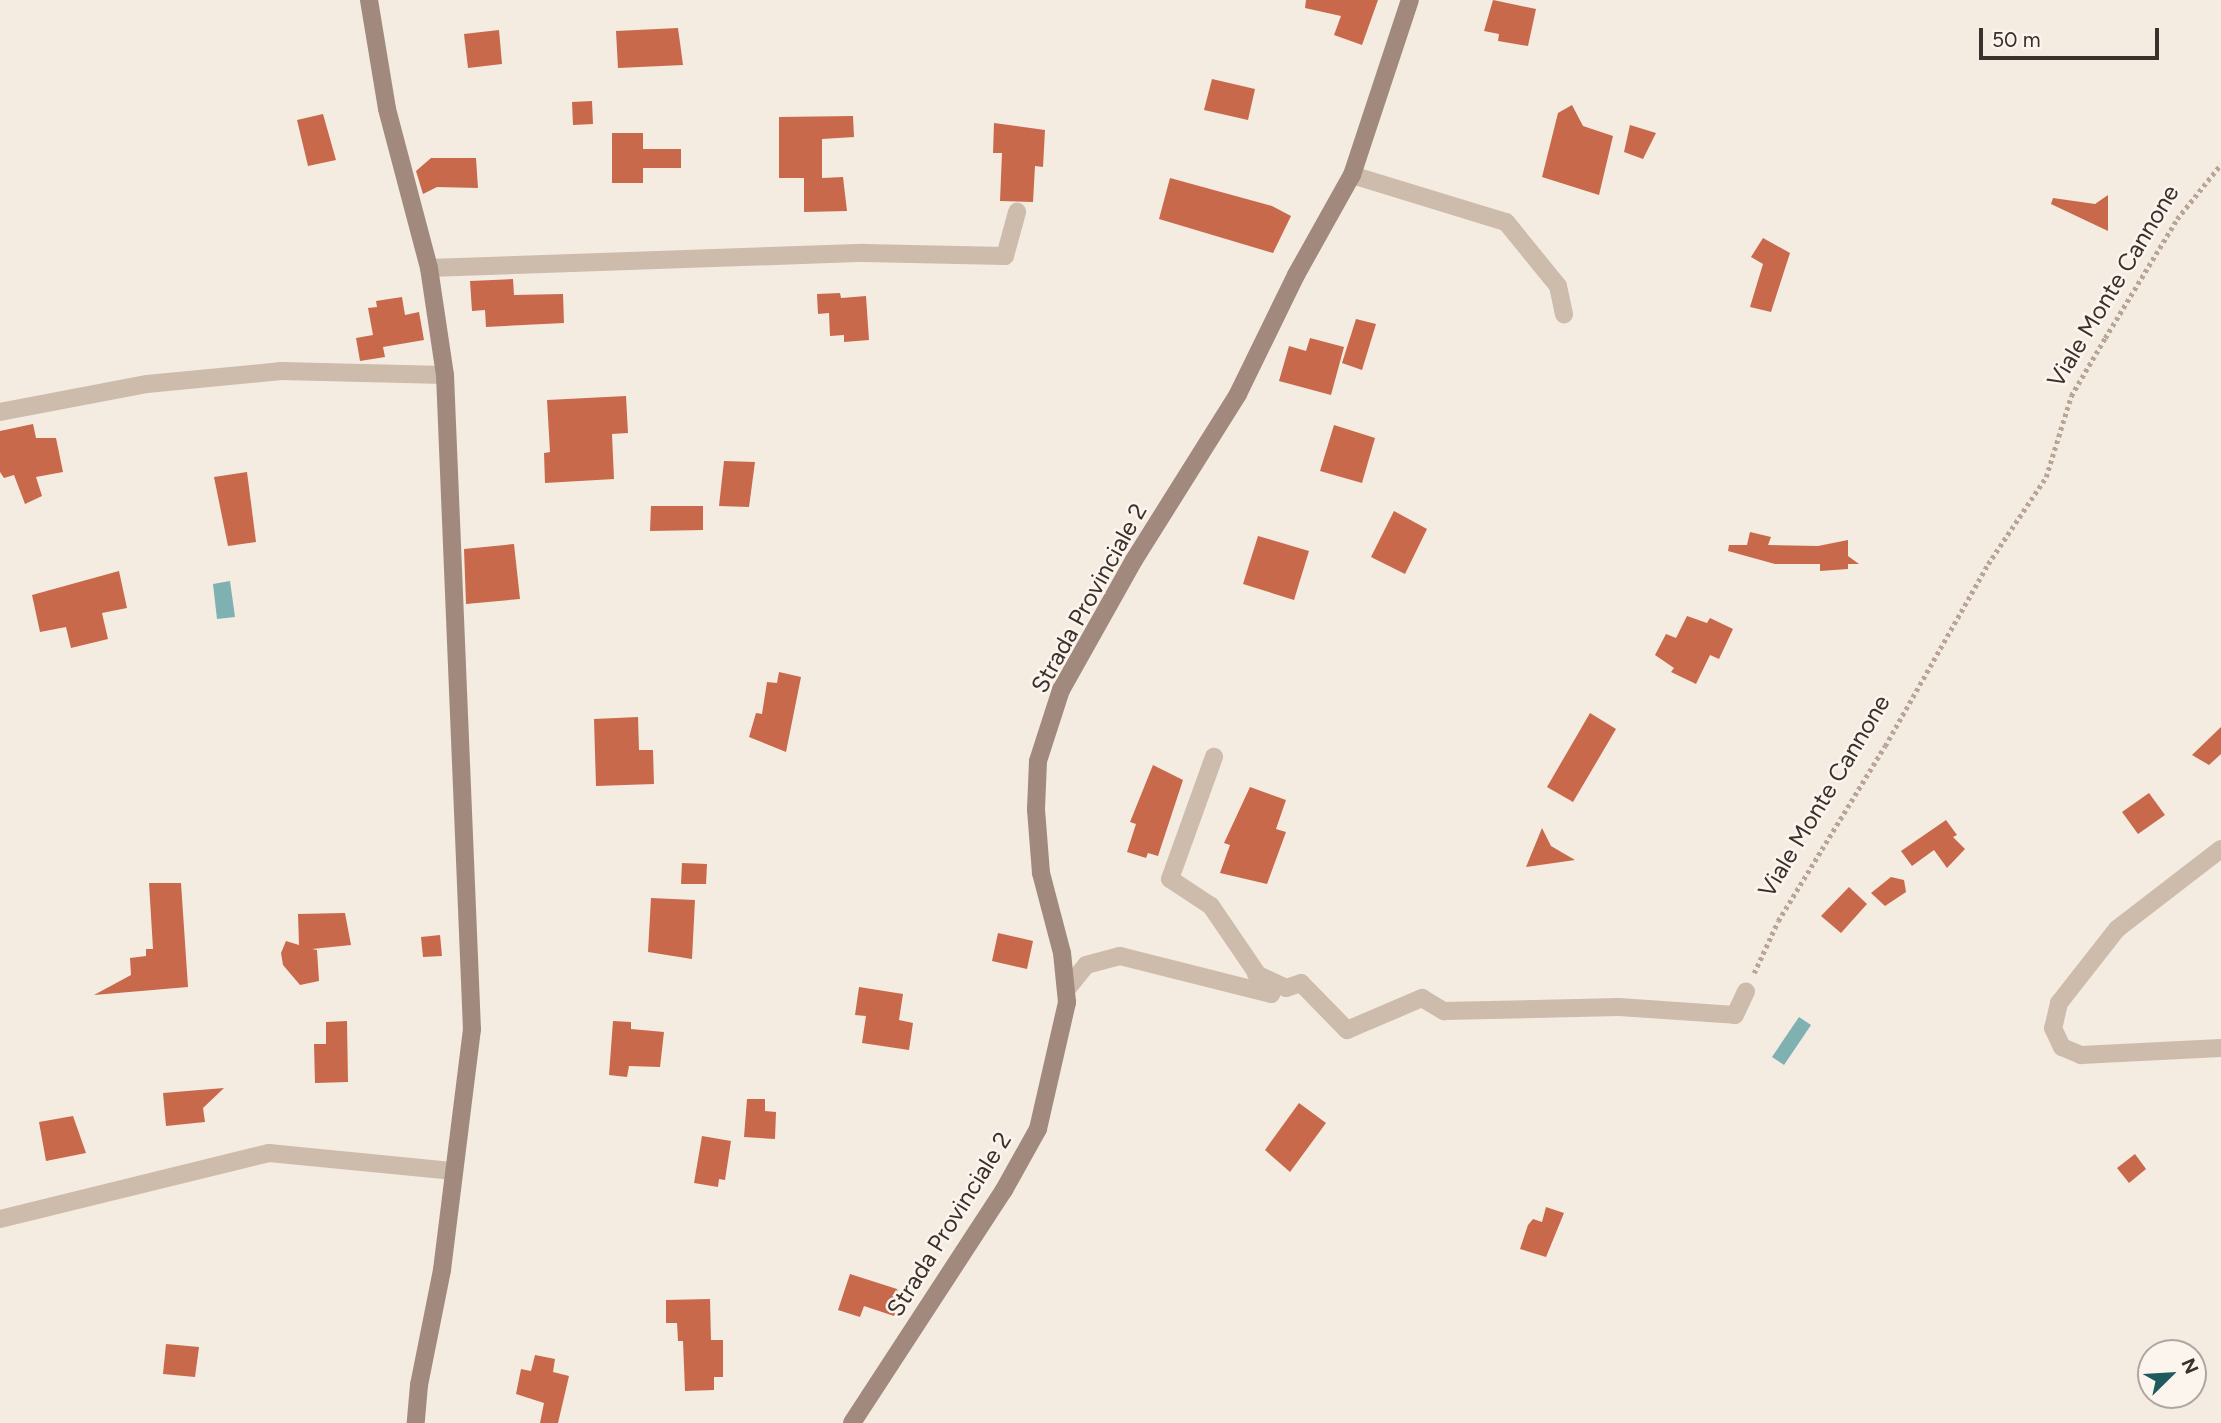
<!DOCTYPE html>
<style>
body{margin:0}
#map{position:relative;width:2221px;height:1423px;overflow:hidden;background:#f4ebe1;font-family:Figtree,sans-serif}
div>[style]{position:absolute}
.water>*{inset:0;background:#7fb0b2}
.building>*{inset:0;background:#c8694b}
.path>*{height:4.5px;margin-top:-2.25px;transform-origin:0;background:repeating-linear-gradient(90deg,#b9a596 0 3.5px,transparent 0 7px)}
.street>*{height:18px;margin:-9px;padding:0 9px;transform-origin:9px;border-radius:9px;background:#cdbbac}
.secondary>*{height:18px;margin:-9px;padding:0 9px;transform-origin:9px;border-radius:9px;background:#a18a7d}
span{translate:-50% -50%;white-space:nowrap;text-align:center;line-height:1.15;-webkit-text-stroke:5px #fbf5ee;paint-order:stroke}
.street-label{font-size:24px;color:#3b302b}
.north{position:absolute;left:2137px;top:1339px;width:70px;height:70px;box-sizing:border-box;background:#fbf5ee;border:2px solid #aea6a0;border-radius:50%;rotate:66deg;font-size:19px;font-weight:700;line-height:28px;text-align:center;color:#3b302b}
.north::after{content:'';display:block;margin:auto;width:24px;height:32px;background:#1f5a5e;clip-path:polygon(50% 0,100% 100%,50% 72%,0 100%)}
.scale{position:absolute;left:1979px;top:28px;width:180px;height:32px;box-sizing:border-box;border:4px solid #3b302b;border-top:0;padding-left:9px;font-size:21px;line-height:24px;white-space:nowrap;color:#3b302b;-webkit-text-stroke:5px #fbf5ee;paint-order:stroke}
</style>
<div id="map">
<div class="water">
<i style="clip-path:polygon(230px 581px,235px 617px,217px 619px,213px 584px)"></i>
<i style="clip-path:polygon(1799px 1017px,1811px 1025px,1784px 1065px,1772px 1057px)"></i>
</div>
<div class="building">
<i style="clip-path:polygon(1306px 0,1378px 0,1362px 45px,1334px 35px,1341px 16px,1305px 8px)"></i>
<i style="clip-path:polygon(1493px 0,1536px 9px,1528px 46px,1498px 41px,1499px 34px,1484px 31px)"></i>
<i style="clip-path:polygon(678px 28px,683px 65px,618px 68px,616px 31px)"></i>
<i style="clip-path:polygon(499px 30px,502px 64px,468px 68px,464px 34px)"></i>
<i style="clip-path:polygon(1212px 79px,1255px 89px,1248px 120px,1204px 110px)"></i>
<i style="clip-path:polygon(592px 101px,593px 124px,573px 125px,572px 102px)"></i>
<i style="clip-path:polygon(1572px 105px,1583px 126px,1613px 136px,1599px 195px,1542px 177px,1558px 113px)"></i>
<i style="clip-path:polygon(323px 114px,336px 160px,308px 166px,297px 120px)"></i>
<i style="clip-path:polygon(853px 116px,854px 137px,822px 139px,822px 178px,843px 177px,847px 211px,804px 212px,804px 178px,779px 178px,779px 117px)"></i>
<i style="clip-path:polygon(994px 123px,1045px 130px,1043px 167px,1035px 166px,1033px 202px,1000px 201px,1002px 153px,993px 153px)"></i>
<i style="clip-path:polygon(1630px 125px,1656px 133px,1643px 159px,1624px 152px)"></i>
<i style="clip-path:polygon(612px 133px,643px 133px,643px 149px,681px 149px,681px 168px,643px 168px,643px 183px,612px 183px)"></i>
<i style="clip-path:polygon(431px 158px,476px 158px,478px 188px,437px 187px,423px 194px,416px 171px)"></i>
<i style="clip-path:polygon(1170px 178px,1272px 206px,1291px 216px,1273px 253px,1159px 219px)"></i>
<i style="clip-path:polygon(2108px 195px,2108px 231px,2051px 204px,2053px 198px,2095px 204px)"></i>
<i style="clip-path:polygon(1763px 238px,1790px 253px,1771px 312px,1750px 307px,1763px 264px,1751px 257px)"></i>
<i style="clip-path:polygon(513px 279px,514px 295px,563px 294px,564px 323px,486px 327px,485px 310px,472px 311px,470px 281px)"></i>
<i style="clip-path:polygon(840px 293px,841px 298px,866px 296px,869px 340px,844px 342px,844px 335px,830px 336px,829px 313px,818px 314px,817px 294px)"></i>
<i style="clip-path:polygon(402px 297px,405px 315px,419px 312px,424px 340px,383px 347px,385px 357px,360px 361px,356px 338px,373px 335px,368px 308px,377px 307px,376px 301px)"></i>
<i style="clip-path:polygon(1356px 319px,1376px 324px,1362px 370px,1342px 363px)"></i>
<i style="clip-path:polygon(1310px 338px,1344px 347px,1331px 395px,1279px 381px,1289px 346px,1306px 351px)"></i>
<i style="clip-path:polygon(626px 396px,628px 433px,612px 434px,614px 479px,545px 483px,544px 453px,550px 452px,547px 400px)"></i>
<i style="clip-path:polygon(33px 424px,36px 438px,56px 438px,63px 472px,36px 477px,42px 496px,25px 504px,14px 475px,4px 478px,0 472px,0 431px)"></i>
<i style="clip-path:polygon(1334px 425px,1375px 438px,1362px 483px,1320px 471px)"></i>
<i style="clip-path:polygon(724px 461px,755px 462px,749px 507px,719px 506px)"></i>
<i style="clip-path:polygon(247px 472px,256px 542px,228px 546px,214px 477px)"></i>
<i style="clip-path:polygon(651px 506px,703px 506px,703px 530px,650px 531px)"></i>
<i style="clip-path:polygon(1394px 511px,1427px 529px,1405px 574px,1371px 557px)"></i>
<i style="clip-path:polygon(1750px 532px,1771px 537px,1768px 545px,1818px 546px,1848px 540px,1848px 556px,1859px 564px,1848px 564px,1848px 569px,1820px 571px,1820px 564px,1775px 564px,1728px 551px,1729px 545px,1747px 545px)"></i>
<i style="clip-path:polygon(1258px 536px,1309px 551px,1294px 600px,1243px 584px)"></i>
<i style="clip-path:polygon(514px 544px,520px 599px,466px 604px,464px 549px)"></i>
<i style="clip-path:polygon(119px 571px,127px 608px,102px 613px,108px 639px,71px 648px,66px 627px,40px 632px,32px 595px)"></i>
<i style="clip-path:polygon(1687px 616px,1707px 623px,1710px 618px,1733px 629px,1719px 659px,1710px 655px,1696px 684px,1671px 672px,1674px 668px,1655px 655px,1666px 634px,1676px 638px)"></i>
<i style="clip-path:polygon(779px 672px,801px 677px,786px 752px,749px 737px,756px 713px,762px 714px,767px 682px,777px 683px)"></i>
<i style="clip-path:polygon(1590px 713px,1616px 729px,1573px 802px,1547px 787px)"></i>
<i style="clip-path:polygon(638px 717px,639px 750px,653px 750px,654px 784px,596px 786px,594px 719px)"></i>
<i style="clip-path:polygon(2221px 727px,2221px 754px,2209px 765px,2192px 755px)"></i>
<i style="clip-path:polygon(1153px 765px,1183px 780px,1158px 856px,1148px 853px,1146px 858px,1127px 852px,1136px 824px,1130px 822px)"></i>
<i style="clip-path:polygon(1250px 787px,1286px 800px,1276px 829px,1286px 832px,1267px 884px,1220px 873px,1230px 845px,1224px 843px)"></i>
<i style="clip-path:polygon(2149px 793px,2165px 815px,2138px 834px,2122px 812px)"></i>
<i style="clip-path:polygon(1946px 820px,1957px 835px,1953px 837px,1965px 849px,1947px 868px,1934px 850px,1912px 866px,1901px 851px)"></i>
<i style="clip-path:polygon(1542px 828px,1551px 846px,1575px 860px,1526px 867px)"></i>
<i style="clip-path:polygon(682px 863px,707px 864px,706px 884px,681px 884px)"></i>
<i style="clip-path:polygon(1891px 877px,1904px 880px,1906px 892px,1885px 906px,1871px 893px)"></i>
<i style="clip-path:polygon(149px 883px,181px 883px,188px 987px,94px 995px,131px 975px,130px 958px,146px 956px,146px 949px,153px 949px)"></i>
<i style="clip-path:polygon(1849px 887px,1867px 904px,1841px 933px,1821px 916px)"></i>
<i style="clip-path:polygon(651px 898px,695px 900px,692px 959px,648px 952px)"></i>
<i style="clip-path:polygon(345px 913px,351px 945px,312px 949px,317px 950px,319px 981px,300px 985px,283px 965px,281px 953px,286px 941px,299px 945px,298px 914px)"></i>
<i style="clip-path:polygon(998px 933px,1033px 941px,1027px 969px,992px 961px)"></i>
<i style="clip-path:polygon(440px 935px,442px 956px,423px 957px,421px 937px)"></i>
<i style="clip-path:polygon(859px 987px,903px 994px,899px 1020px,913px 1023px,909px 1050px,862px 1043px,866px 1016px,855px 1015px)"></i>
<i style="clip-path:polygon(347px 1021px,348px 1082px,315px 1083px,314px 1044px,326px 1044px,326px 1022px)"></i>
<i style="clip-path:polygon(613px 1021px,631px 1022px,631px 1029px,664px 1032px,660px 1067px,629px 1066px,627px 1077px,609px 1075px)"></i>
<i style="clip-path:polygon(224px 1088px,203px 1108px,205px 1122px,166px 1126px,163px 1093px)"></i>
<i style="clip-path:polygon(747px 1099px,765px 1099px,765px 1111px,776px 1112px,775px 1139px,744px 1137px)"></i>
<i style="clip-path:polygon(1299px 1103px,1326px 1123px,1290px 1172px,1265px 1150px)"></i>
<i style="clip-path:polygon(73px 1116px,86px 1153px,46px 1161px,39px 1122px)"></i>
<i style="clip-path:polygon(702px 1136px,731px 1141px,725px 1180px,719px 1179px,718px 1187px,694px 1183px)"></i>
<i style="clip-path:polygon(2135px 1154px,2146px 1169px,2129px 1183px,2117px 1168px)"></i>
<i style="clip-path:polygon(1546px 1207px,1564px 1213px,1546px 1257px,1520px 1249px,1528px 1225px,1533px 1219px,1542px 1222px)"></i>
<i style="clip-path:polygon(850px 1274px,897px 1289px,900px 1299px,894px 1316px,864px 1306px,860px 1317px,838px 1310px)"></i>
<i style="clip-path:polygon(710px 1299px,711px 1340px,723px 1340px,723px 1377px,714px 1377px,714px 1390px,685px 1391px,683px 1341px,678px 1341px,677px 1323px,666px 1323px,666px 1300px)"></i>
<i style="clip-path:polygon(166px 1344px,199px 1347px,195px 1377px,163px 1374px)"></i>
<i style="clip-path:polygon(535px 1355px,555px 1359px,553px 1372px,569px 1376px,558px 1423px,540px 1423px,544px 1403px,516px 1394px,521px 1369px,531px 1371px)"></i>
</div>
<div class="path">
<i style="left:1754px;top:973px;width:57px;rotate:-65.2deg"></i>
<i style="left:1778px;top:921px;width:205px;rotate:-58.6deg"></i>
<i style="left:1885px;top:746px;width:209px;rotate:-60.5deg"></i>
<i style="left:1988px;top:564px;width:105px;rotate:-56.3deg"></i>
<i style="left:2046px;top:477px;width:85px;rotate:-72.8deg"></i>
<i style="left:2071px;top:396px;width:67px;rotate:-59.6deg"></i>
<i style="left:2105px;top:338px;width:139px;rotate:-58.8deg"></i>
<i style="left:2177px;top:219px;width:70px;rotate:-51.3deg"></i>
</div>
<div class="street">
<i style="left:1352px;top:175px;width:161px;rotate:17deg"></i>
<i style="left:1506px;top:222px;width:82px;rotate:50.9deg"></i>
<i style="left:1558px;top:286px;width:29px;rotate:78deg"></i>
<i style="left:429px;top:268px;width:435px;rotate:-2deg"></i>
<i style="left:864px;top:253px;width:141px;rotate:1.2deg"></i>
<i style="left:1005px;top:256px;width:46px;rotate:-74.7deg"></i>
<i style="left:0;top:412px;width:150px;rotate:-10.8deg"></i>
<i style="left:147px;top:384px;width:135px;rotate:-5.5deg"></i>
<i style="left:281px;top:371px;width:164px;rotate:1.4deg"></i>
<i style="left:2221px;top:849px;width:131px;rotate:142.4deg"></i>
<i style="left:2117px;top:929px;width:94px;rotate:128.1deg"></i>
<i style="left:2059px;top:1003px;width:26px;rotate:103deg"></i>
<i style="left:2053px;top:1028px;width:21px;rotate:65deg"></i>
<i style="left:2062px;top:1047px;width:21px;rotate:23deg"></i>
<i style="left:2081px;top:1055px;width:140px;rotate:-2.9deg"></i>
<i style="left:1256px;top:974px;width:33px;rotate:25deg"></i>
<i style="left:1286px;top:988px;width:16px;rotate:-18deg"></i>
<i style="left:1301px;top:983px;width:66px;rotate:45.6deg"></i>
<i style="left:1347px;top:1030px;width:82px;rotate:-23.1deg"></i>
<i style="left:1422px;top:998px;width:26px;rotate:31deg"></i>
<i style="left:1444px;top:1011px;width:175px;rotate:-1.3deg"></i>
<i style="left:1619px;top:1007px;width:116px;rotate:3.9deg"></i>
<i style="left:1735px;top:1015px;width:26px;rotate:-65deg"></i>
<i style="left:1066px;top:990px;width:32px;rotate:-51deg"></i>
<i style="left:1086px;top:965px;width:35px;rotate:-15deg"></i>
<i style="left:1120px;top:956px;width:156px;rotate:14.1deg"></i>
<i style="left:1271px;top:994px;width:107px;rotate:-124.3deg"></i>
<i style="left:1211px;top:906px;width:49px;rotate:-146.6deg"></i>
<i style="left:1170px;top:879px;width:130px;rotate:-70.2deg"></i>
<i style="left:0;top:1219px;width:277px;rotate:-13.8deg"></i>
<i style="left:269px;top:1153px;width:186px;rotate:5.6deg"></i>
</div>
<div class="secondary">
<i style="left:369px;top:0;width:110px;rotate:80.6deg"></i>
<i style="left:387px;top:109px;width:164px;rotate:75.2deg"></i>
<i style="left:429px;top:268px;width:108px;rotate:81.5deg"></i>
<i style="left:445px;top:375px;width:655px;rotate:87.64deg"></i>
<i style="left:472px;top:1029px;width:243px;rotate:97.1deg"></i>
<i style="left:442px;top:1270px;width:117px;rotate:101.3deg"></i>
<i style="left:419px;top:1385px;width:38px;rotate:95deg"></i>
<i style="left:852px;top:1423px;width:278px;rotate:-56.9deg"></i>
<i style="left:1004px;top:1190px;width:70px;rotate:-60.9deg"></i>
<i style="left:1038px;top:1129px;width:130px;rotate:-77.1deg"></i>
<i style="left:1067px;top:1002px;width:49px;rotate:-95.8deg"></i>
<i style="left:1062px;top:953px;width:83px;rotate:-104.7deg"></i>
<i style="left:1041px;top:873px;width:64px;rotate:-94.5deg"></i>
<i style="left:1036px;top:809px;width:48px;rotate:-87.6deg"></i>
<i style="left:1038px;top:761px;width:75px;rotate:-72.1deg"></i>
<i style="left:1061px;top:690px;width:149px;rotate:-60.7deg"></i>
<i style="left:1134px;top:560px;width:196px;rotate:-57.9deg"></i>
<i style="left:1238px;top:394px;width:132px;rotate:-64deg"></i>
<i style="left:1296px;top:275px;width:115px;rotate:-60.8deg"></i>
<i style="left:1352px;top:175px;width:184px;rotate:-71.7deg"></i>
</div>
<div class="street-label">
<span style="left:2113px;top:286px;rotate:-59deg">Viale Monte Cannone</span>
<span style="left:1089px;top:598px;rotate:-61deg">Strada Provinciale 2</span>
<span style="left:1824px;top:796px;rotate:-59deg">Viale Monte Cannone</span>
<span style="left:949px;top:1224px;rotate:-58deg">Strada Provinciale 2</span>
</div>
<div class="north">N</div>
<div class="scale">50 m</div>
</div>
